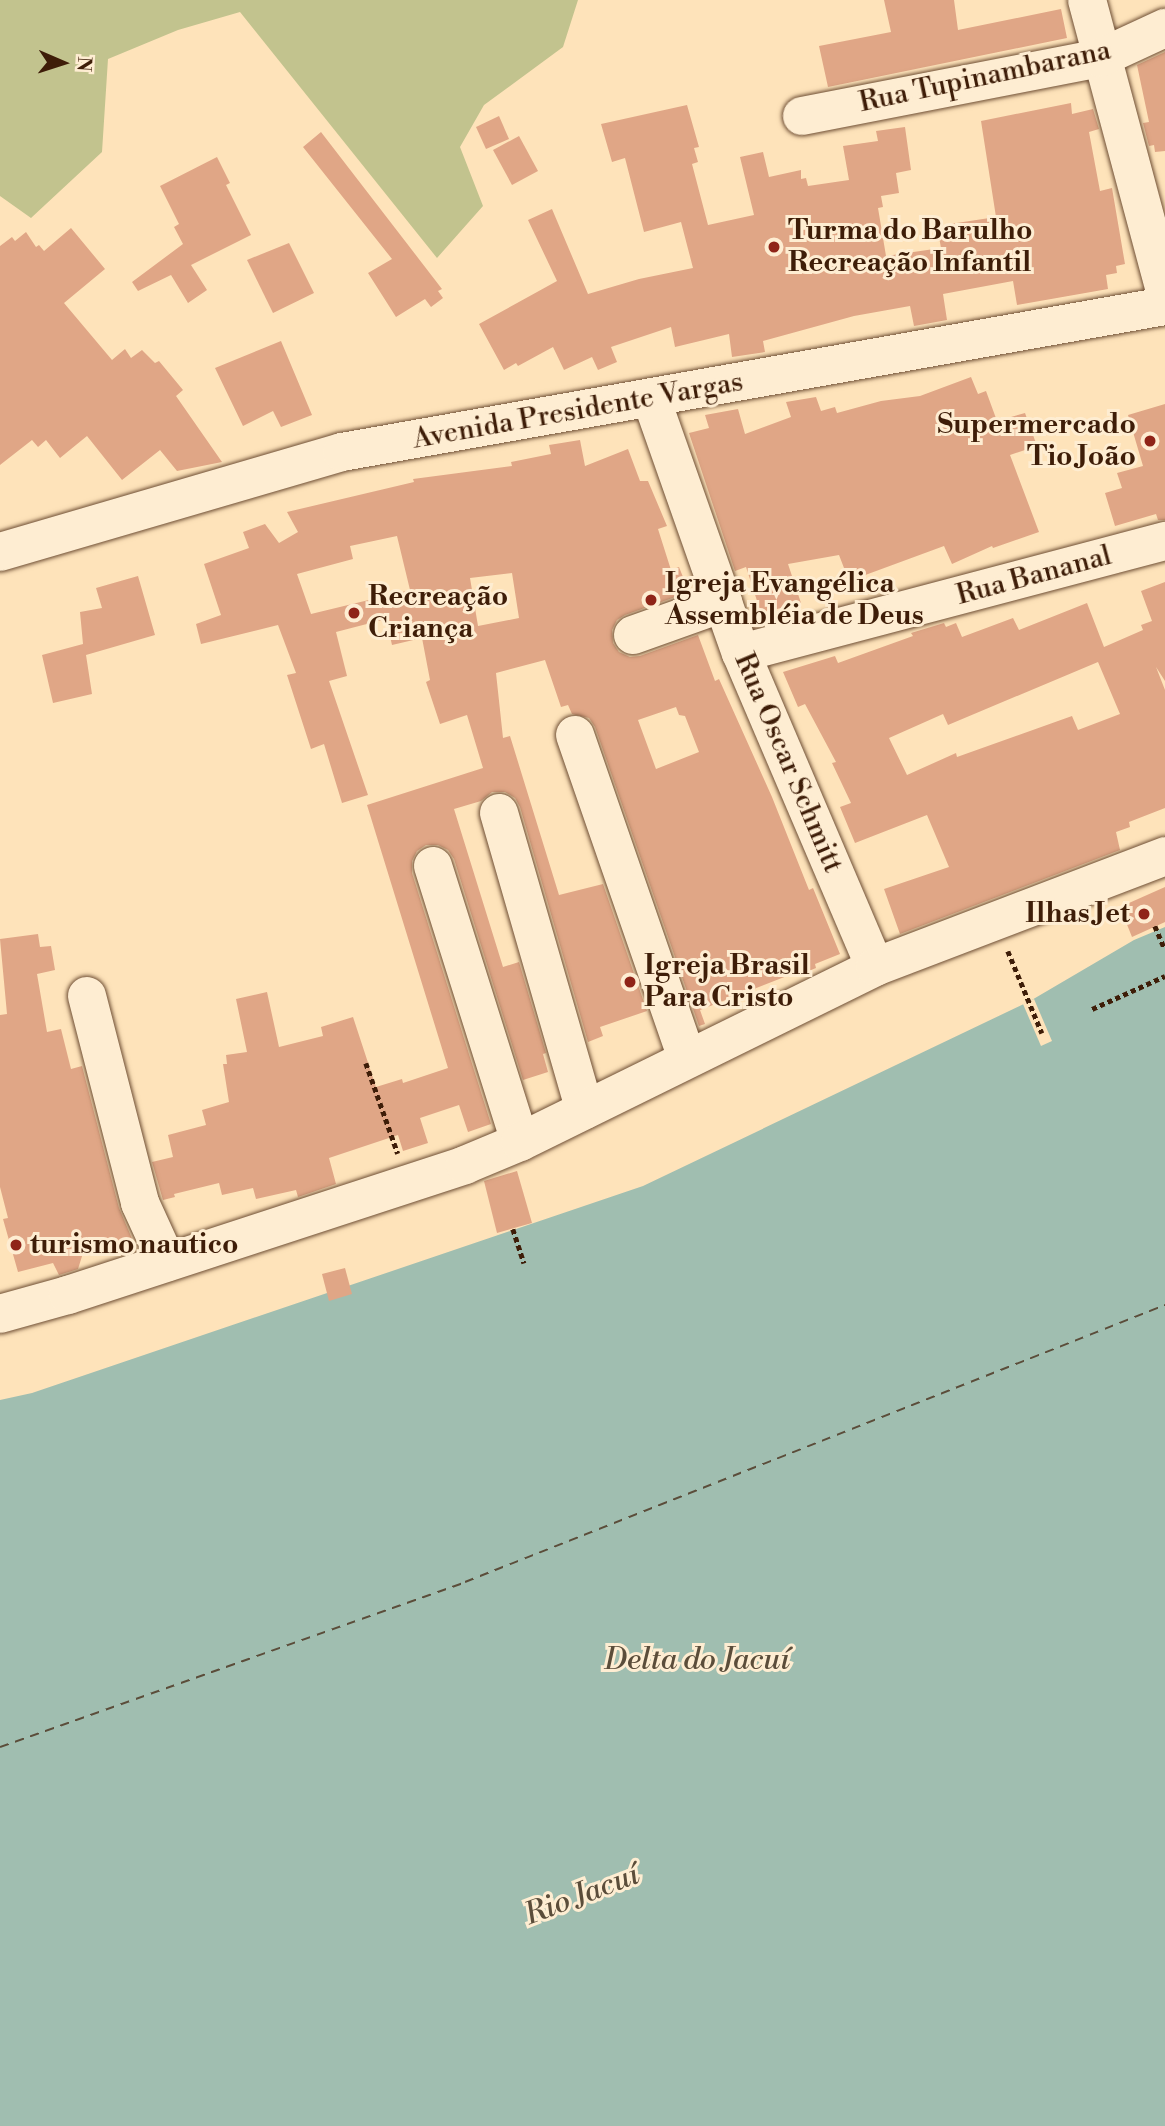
<!DOCTYPE html>
<meta charset="utf-8">
<style>
body{margin:0}
#map{position:relative;width:1165px;height:2126px;overflow:hidden;background:#fee3ba;font-family:"Libre Bodoni",serif}
div>[style]{position:absolute}
.green>*{inset:0;background:#c2c38e}
.water>*{inset:0;background:#a0beb0}
.pier>*{inset:0;background:#fee3ba}
.ferry>*{height:2px;margin-top:-1px;transform-origin:0;background:repeating-linear-gradient(90deg,#5b4d3a 0 9px,transparent 0 16px)}
.building>*{inset:0;background:#e0a686}
.path>*{height:4.5px;margin-top:-2.25px;transform-origin:0;background:repeating-linear-gradient(90deg,#3e1d08 0 5px,transparent 0 8.5px)}
.roads{filter:drop-shadow(0 0 2px #6e4e34) drop-shadow(0 0 2px #6e4e34)}
.minor>*{height:38px;margin:-19px;padding:0 19px;transform-origin:19px;border-radius:19px;background:#feedd2}
.dots>*{width:19px;height:19px;translate:-50% -50%;box-sizing:border-box;border:4px solid #feedd2;border-radius:50%}
span{translate:-50% -50%;white-space:nowrap;text-align:center;line-height:1.15;-webkit-text-stroke:6px #feedd2;paint-order:stroke}
.street-label{font-size:28px;color:#3e1d08}
.poi-label{font-size:28px;color:#3e1d08;font-weight:700}
.left{translate:0 -50%;text-align:left}
.right{translate:-100% -50%;text-align:right}
.water-label{font-size:30px;color:#5b4d3a;font-style:italic}
.north{position:absolute;left:28px;top:28px;width:70px;height:70px;-webkit-text-stroke:5px #feedd2;paint-order:stroke;rotate:93deg;font-size:19px;font-weight:700;line-height:28px;text-align:center;color:#3e1d08}
.north::after{content:'';display:block;margin:auto;width:24px;height:32px;background:#3e1d08;clip-path:polygon(50% 0,100% 100%,50% 72%,0 100%)}
</style>
<div id="map">
<div class="green">
<i style="clip-path:polygon(0 0,578px 0,563px 47px,484px 105px,460px 147px,483px 206px,437px 258px,240px 12px,178px 30px,108px 59px,102px 152px,31px 218px,0 196px)"></i>
</div>
<div class="water">
<i style="clip-path:polygon(1165px 927px,1165px 2126px,0 2126px,0 1400px,32px 1393px,643px 1186px,1030px 1001px,1134px 940px)"></i>
</div>
<div class="pier">
<i style="clip-path:polygon(1034px 999px,1052px 1041px,1041px 1046px,1023px 1004px)"></i>
</div>
<div class="ferry">
<i style="left:0;top:1747px;width:493px;rotate:-19.5deg"></i>
<i style="left:465px;top:1582px;width:753px;rotate:-21.59deg"></i>
</div>
<div class="building">
<i style="clip-path:polygon(884px 0,954px 0,958px 30px,1061px 9px,1067px 38px,828px 87px,819px 46px,891px 32px)"></i>
<i style="clip-path:polygon(1165px 52px,1165px 151px,1155px 152px,1154px 145px,1149px 146px,1143px 123px,1149px 122px,1137px 65px)"></i>
<i style="clip-path:polygon(1071px 103px,1072px 114px,1093px 109px,1099px 129px,1089px 132px,1100px 191px,1112px 188px,1125px 264px,1116px 266px,1117px 273px,1106px 275px,1108px 289px,1017px 305px,1013px 281px,943px 294px,947px 320px,914px 326px,910px 306px,854px 316px,763px 341px,765px 352px,732px 357px,729px 334px,675px 347px,671px 327px,611px 347px,617px 362px,598px 370px,592px 357px,564px 370px,553px 347px,518px 366px,516px 363px,504px 370px,479px 324px,557px 281px,528px 220px,552px 209px,588px 294px,639px 279px,693px 268px,681px 222px,644px 232px,625px 158px,612px 162px,601px 124px,687px 105px,699px 147px,694px 148px,698px 162px,692px 164px,708px 225px,754px 215px,740px 157px,763px 152px,769px 177px,801px 170px,801px 179px,806px 178px,808px 186px,849px 180px,843px 146px,878px 141px,876px 131px,905px 127px,911px 170px,896px 173px,899px 193px,881px 196px,883px 207px,878px 208px,886px 256px,941px 248px,937px 226px,996px 217px,981px 121px)"></i>
<i style="clip-path:polygon(499px 116px,509px 139px,486px 149px,476px 127px)"></i>
<i style="clip-path:polygon(321px 132px,442px 289px,438px 291px,443px 298px,431px 307px,425px 299px,396px 317px,368px 273px,392px 259px,303px 147px)"></i>
<i style="clip-path:polygon(519px 136px,538px 171px,512px 185px,493px 150px)"></i>
<i style="clip-path:polygon(217px 157px,230px 183px,226px 185px,251px 235px,191px 265px,207px 290px,188px 303px,171px 275px,138px 291px,132px 282px,183px 244px,174px 227px,179px 224px,160px 186px)"></i>
<i style="clip-path:polygon(71px 228px,105px 269px,64px 303px,112px 360px,125px 349px,131px 358px,142px 350px,155px 363px,159px 361px,183px 390px,176px 396px,222px 462px,177px 471px,160px 450px,122px 480px,87px 436px,60px 458px,46px 440px,38px 447px,32px 440px,0 465px,0 246px,12px 237px,15px 241px,26px 232px,36px 247px,39px 245px,44px 251px)"></i>
<i style="clip-path:polygon(289px 243px,314px 293px,273px 313px,247px 260px)"></i>
<i style="clip-path:polygon(281px 341px,312px 415px,281px 427px,273px 411px,243px 426px,215px 368px)"></i>
<i style="clip-path:polygon(971px 377px,978px 394px,986px 391px,997px 421px,1025px 413px,1037px 446px,1010px 455px,1039px 532px,993px 548px,992px 546px,952px 564px,944px 546px,849px 581px,839px 555px,788px 564px,801px 603px,761px 613px,746px 567px,735px 571px,689px 433px,709px 428px,705px 415px,738px 409px,745px 434px,791px 417px,786px 402px,816px 397px,821px 411px,835px 407px,837px 413px,881px 401px,920px 396px)"></i>
<i style="clip-path:polygon(1165px 404px,1165px 520px,1158px 520px,1156px 514px,1115px 526px,1105px 493px,1122px 488px,1117px 473px,1143px 466px,1128px 415px)"></i>
<i style="clip-path:polygon(evenodd,580px 440px,585px 466px,628px 449px,640px 481px,648px 481px,667px 526px,658px 529px,671px 570px,679px 567px,689px 592px,625px 615px,617px 620px,612px 630px,613px 643px,619px 652px,630px 657px,640px 656px,698px 635px,715px 681px,719px 679px,772px 797px,809px 890px,813px 888px,840px 954px,815px 964px,816px 968px,794px 977px,792px 974px,700px 1010px,705px 1024px,699px 1026px,595px 727px,589px 718px,572px 714px,568px 705px,561px 707px,545px 660px,496px 673px,503px 738px,510px 736px,559px 895px,603px 884px,647px 1011px,600px 1027px,603px 1036px,588px 1042px,520px 807px,515px 798px,505px 792px,492px 792px,481px 801px,454px 809px,503px 967px,519px 962px,546px 1053px,543px 1054px,548px 1072px,523px 1080px,454px 859px,448px 850px,438px 845px,426px 845px,417px 851px,412px 861px,412px 873px,491px 1124px,468px 1132px,459px 1105px,420px 1118px,428px 1143px,403px 1151px,398px 1135px,329px 1158px,336px 1184px,298px 1197px,296px 1190px,256px 1199px,253px 1188px,222px 1195px,219px 1183px,174px 1194px,175px 1197px,163px 1200px,152px 1162px,173px 1157px,168px 1135px,206px 1125px,202px 1110px,229px 1102px,223px 1064px,227px 1064px,226px 1055px,247px 1052px,236px 999px,267px 992px,279px 1047px,323px 1036px,321px 1027px,353px 1017px,376px 1087px,402px 1079px,403px 1083px,448px 1068px,367px 805px,483px 768px,467px 715px,440px 724px,426px 682px,430px 680px,422px 638px,392px 645px,386px 619px,336px 632px,347px 676px,329px 681px,368px 795px,342px 803px,324px 744px,311px 749px,287px 675px,296px 673px,278px 625px,201px 644px,196px 624px,221px 615px,204px 564px,249px 548px,243px 532px,265px 524px,279px 543px,298px 532px,287px 512px,414px 482px,413px 479px,512px 466px,511px 462px,551px 454px,549px 445px,580px 440px,397px 536px,410px 590px,311px 614px,297px 574px,353px 559px,350px 546px,397px 536px,580px 440px,512px 573px,519px 618px,478px 626px,470px 578px,512px 573px,580px 440px,676px 707px,679px 715px,685px 716px,699px 752px,656px 769px,638px 720px,676px 707px)"></i>
<i style="clip-path:polygon(138px 576px,155px 635px,86px 655px,92px 694px,53px 703px,42px 655px,83px 644px,80px 612px,102px 608px,96px 588px)"></i>
<i style="clip-path:polygon(evenodd,1165px 582px,1165px 681px,1156px 667px,1165px 690px,1165px 808px,1129px 822px,1130px 827px,1116px 832px,1120px 850px,900px 934px,884px 889px,949px 867px,927px 815px,855px 843px,840px 807px,851px 803px,832px 763px,836px 762px,805px 704px,798px 707px,783px 672px,835px 656px,838px 663px,913px 636px,911px 633px,944px 623px,946px 627px,956px 623px,962px 637px,1013px 618px,1019px 630px,1087px 603px,1104px 647px,1143px 630px,1141px 625px,1152px 621px,1141px 591px,1165px 582px,1098px 662px,1120px 714px,1078px 730px,1072px 716px,957px 757px,956px 753px,907px 775px,889px 738px,943px 714px,948px 725px,1098px 662px)"></i>
<i style="clip-path:polygon(1165px 887px,1165px 922px,1132px 937px,1120px 907px)"></i>
<i style="clip-path:polygon(38px 934px,40px 947px,51px 946px,55px 970px,37px 974px,47px 1032px,61px 1029px,71px 1069px,82px 1066px,119px 1208px,133px 1241px,83px 1253px,78px 1269px,59px 1275px,53px 1263px,18px 1272px,3px 1219px,8px 1218px,0 1187px,0 1015px,7px 1014px,0 939px)"></i>
<i style="clip-path:polygon(517px 1171px,532px 1223px,497px 1233px,484px 1181px)"></i>
<i style="clip-path:polygon(345px 1268px,352px 1294px,329px 1301px,322px 1274px)"></i>
</div>
<div class="path">
<i style="left:1155px;top:926px;width:25px;rotate:67deg"></i>
<i style="left:1008px;top:951px;width:89px;rotate:67.5deg"></i>
<i style="left:1092px;top:1009px;width:80px;rotate:-24.3deg"></i>
<i style="left:366px;top:1063px;width:96px;rotate:70.6deg"></i>
<i style="left:513px;top:1229px;width:36px;rotate:72deg"></i>
</div>
<div class="roads">
<div class="minor">
<i style="left:1087px;top:0;width:301px;rotate:75deg"></i>
<i style="left:802px;top:116px;width:304px;rotate:-11deg"></i>
<i style="left:1100px;top:58px;width:72px;rotate:-24.8deg"></i>
<i style="left:651px;top:398px;width:270px;rotate:70.6deg"></i>
<i style="left:741px;top:653px;width:341px;rotate:66.9deg"></i>
<i style="left:0;top:552px;width:356px;rotate:-16.3deg"></i>
<i style="left:342px;top:452px;width:836px;rotate:-10.06deg"></i>
<i style="left:633px;top:635px;width:96px;rotate:-19.6deg"></i>
<i style="left:741px;top:653px;width:439px;rotate:-14.8deg"></i>
<i style="left:575px;top:735px;width:343px;rotate:70.9deg"></i>
<i style="left:499px;top:813px;width:309px;rotate:73.9deg"></i>
<i style="left:433px;top:866px;width:289px;rotate:72.5deg"></i>
<i style="left:87px;top:996px;width:214px;rotate:75.6deg"></i>
<i style="left:140px;top:1203px;width:65px;rotate:65.4deg"></i>
<i style="left:0;top:1314px;width:71px;rotate:-15.6deg"></i>
<i style="left:68px;top:1295px;width:418px;rotate:-18.1deg"></i>
<i style="left:465px;top:1165px;width:60px;rotate:-22.7deg"></i>
<i style="left:520px;top:1142px;width:396px;rotate:-26.2deg"></i>
<i style="left:875px;top:967px;width:311px;rotate:-20.9deg"></i>
</div>
</div>
<div class="dots">
<i style="left:774px;top:247px;background:#8f2418"></i>
<i style="left:1150px;top:441px;background:#8f2418"></i>
<i style="left:651px;top:600px;background:#8f2418"></i>
<i style="left:354px;top:613px;background:#8f2418"></i>
<i style="left:1144px;top:914px;background:#8f2418"></i>
<i style="left:630px;top:982px;background:#8f2418"></i>
<i style="left:16px;top:1245px;background:#8f2418"></i>
</div>
<div class="street-label">
<span style="left:985px;top:77px;rotate:-12deg">Rua Tupinambarana</span>
<span style="left:578px;top:411px;rotate:-10deg">Avenida Presidente Vargas</span>
<span style="left:1034px;top:576px;rotate:-15deg">Rua Bananal</span>
<span style="left:788px;top:763px;rotate:67deg">Rua Oscar Schmitt</span>
</div>
<div class="poi-label">
<span class="left" style="left:788px;top:247px">Turma do Barulho<br>Recreação Infantil</span>
<span class="right" style="left:1136px;top:441px">Supermercado<br>Tio João</span>
<span class="left" style="left:665px;top:600px">Igreja Evangélica<br>Assembléia de Deus</span>
<span class="left" style="left:368px;top:613px">Recreação<br>Criança</span>
<span class="right" style="left:1130px;top:914px">Ilhas Jet</span>
<span class="left" style="left:644px;top:982px">Igreja Brasil<br>Para Cristo</span>
<span class="left" style="left:30px;top:1245px">turismo nautico</span>
</div>
<div class="water-label">
<span style="left:697px;top:1660px">Delta do Jacuí</span>
<span style="left:582px;top:1895px;rotate:-21deg">Rio Jacuí</span>
</div>
<div class="north">N</div>
</div>
